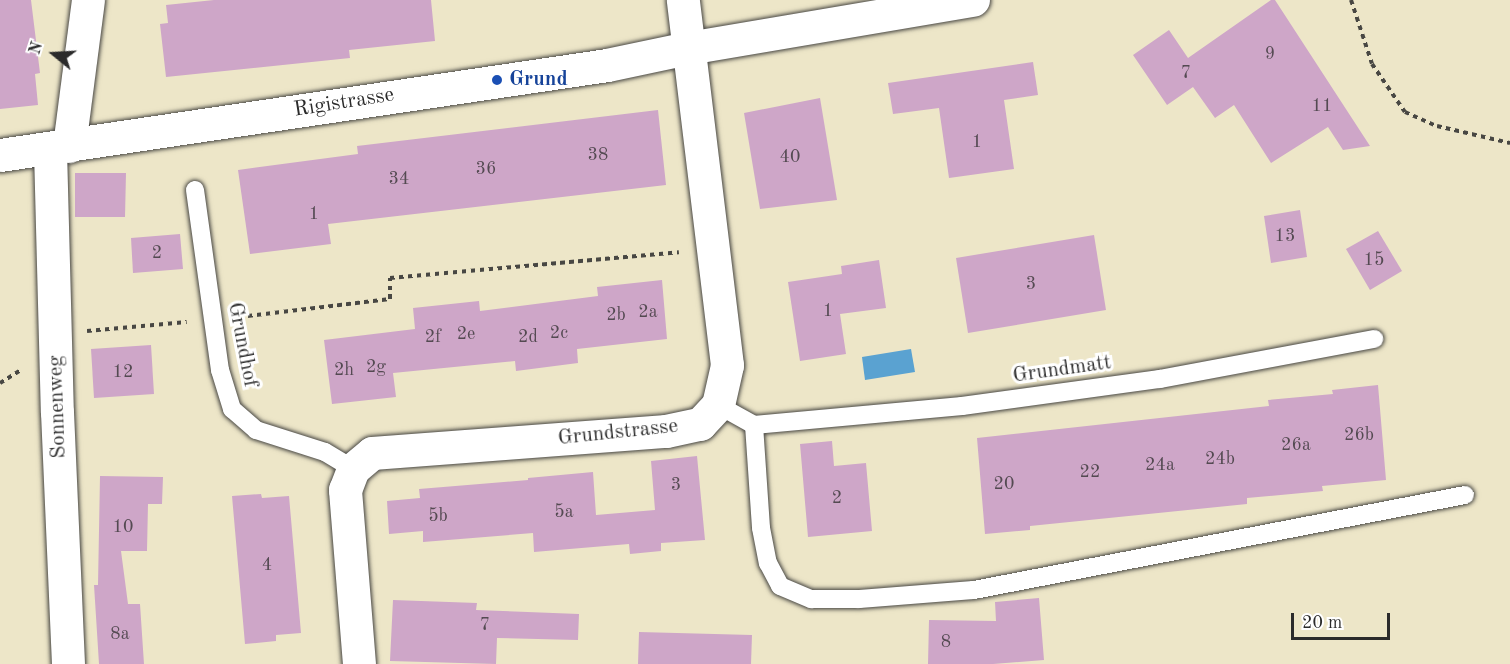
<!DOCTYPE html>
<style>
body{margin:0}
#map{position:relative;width:1510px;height:664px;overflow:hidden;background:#ede6c8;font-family:"Old Standard TT",serif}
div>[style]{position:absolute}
.water>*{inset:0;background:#5aa2d1}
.building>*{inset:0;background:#cea6c8}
.path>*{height:4px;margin-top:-2px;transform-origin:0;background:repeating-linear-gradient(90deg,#484743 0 4.5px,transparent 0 9px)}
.roads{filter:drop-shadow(0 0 2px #484743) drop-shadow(0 0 2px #484743)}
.lane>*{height:18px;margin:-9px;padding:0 9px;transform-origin:9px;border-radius:9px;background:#fff}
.street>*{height:33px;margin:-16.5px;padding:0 16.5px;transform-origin:16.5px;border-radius:16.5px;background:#fff}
.secondary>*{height:33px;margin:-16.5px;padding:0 16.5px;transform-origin:16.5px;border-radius:16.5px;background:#fff}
.dots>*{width:16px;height:16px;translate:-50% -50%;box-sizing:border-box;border:3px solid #fff;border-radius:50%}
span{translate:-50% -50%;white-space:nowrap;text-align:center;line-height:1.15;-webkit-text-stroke:6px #fff;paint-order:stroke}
.number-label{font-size:18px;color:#544a52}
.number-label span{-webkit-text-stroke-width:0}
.transit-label{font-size:21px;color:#164399;font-weight:700}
.left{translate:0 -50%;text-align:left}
.street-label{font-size:21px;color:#2b2b2b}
.north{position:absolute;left:24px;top:24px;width:60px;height:60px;-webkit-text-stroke:4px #fff;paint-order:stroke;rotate:288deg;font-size:16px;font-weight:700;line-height:24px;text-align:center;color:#2b2b2b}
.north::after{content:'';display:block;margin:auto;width:21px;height:27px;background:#2b2b2b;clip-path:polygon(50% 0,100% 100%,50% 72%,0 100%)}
.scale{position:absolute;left:1291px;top:613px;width:99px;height:27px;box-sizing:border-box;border:3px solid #2b2b2b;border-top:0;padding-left:8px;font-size:18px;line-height:21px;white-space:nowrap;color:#2b2b2b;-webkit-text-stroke:4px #fff;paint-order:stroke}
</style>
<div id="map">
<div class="water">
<i style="clip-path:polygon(911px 349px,915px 372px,865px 380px,862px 357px)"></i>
</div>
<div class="building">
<i style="clip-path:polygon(0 0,31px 0,40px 73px,35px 74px,38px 105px,0 109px)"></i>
<i style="clip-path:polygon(214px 0,431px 0,435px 41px,349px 50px,350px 58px,166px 77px,160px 24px,168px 23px,166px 5px)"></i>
<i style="clip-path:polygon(1271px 0,1275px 0,1370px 146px,1343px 150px,1328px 127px,1271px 163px,1234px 105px,1215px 118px,1193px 87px,1167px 105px,1133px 55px,1169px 30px,1188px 58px)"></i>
<i style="clip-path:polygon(1033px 62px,1038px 95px,1004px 100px,1014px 169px,949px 178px,939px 108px,893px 114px,888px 83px)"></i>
<i style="clip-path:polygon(820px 98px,837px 200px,760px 209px,744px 113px)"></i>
<i style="clip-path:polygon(658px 110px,666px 185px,328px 224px,331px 244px,250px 254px,238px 170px,358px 154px,357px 146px)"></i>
<i style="clip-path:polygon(75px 173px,126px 173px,125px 217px,75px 217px)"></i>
<i style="clip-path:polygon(1300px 210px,1307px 257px,1271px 263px,1264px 216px)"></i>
<i style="clip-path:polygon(1378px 231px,1402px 271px,1370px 290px,1346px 249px)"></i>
<i style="clip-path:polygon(180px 234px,183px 269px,133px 273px,131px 238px)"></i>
<i style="clip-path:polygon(1094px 235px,1106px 310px,968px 333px,956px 258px)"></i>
<i style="clip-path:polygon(879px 260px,886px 308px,840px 314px,846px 354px,800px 361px,788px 282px,842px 274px,841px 266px)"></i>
<i style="clip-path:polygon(662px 280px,667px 339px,577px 349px,578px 363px,516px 371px,515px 361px,393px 373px,396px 397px,332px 404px,324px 340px,415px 329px,413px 308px,479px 301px,480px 311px,598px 296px,597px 287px)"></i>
<i style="clip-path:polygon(151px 345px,154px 394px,94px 398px,91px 349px)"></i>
<i style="clip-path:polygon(1378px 385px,1386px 480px,1322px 486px,1323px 491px,1247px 498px,1247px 504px,1030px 526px,1030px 530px,985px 534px,977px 438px,1269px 406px,1268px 400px,1333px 394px,1332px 390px)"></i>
<i style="clip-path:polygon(832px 441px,834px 466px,866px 463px,872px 531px,808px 537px,800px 444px)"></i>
<i style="clip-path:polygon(697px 456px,705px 540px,661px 543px,661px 551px,630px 554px,629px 544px,534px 552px,533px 533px,423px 542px,423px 531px,389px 534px,387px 501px,420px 498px,419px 489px,528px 480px,528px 478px,593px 472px,596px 515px,655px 510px,651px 461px)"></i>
<i style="clip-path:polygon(100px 476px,163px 477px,162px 504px,148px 504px,147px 551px,121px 551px,128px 604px,140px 604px,144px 664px,99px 664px,94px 585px,98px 585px)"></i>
<i style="clip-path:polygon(261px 494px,262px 498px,289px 496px,301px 633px,276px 635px,276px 641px,245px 644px,232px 496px)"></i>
<i style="clip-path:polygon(1039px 598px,1044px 660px,993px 664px,928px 664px,929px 620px,996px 621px,995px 602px)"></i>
<i style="clip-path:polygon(393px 600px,477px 603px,476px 610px,579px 614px,578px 640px,497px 638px,496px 664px,390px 661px)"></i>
<i style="clip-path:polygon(639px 632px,752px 635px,751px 664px,638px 664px)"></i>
</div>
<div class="path">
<i style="left:1351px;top:0;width:67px;rotate:71.8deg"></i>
<i style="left:1372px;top:64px;width:58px;rotate:55.5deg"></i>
<i style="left:1405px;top:112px;width:35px;rotate:24deg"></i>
<i style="left:1437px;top:126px;width:75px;rotate:13.1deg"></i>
<i style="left:239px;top:317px;width:152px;rotate:-6.8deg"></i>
<i style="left:390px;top:299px;width:21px;rotate:-90deg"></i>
<i style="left:390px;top:278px;width:290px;rotate:-5.1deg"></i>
<i style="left:87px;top:331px;width:100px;rotate:-5.1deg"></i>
<i style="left:0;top:383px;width:26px;rotate:-32deg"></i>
</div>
<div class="roads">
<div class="lane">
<i style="left:195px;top:190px;width:182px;rotate:82.1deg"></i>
<i style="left:220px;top:370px;width:41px;rotate:72.9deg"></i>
<i style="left:232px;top:409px;width:32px;rotate:41deg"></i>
<i style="left:256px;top:430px;width:72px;rotate:17.7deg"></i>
<i style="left:325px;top:452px;width:33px;rotate:31deg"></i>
<i style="left:718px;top:405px;width:41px;rotate:29.1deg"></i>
<i style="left:754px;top:425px;width:103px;rotate:86.1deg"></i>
<i style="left:761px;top:528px;width:36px;rotate:79deg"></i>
<i style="left:768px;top:563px;width:26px;rotate:62deg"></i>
<i style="left:780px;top:586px;width:34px;rotate:23deg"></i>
<i style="left:811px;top:599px;width:48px"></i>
<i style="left:859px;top:599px;width:115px;rotate:-4.5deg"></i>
<i style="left:974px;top:590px;width:500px;rotate:-10.95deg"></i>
<i style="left:754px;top:425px;width:209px;rotate:-5.2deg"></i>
<i style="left:962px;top:406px;width:200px;rotate:-7.8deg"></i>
<i style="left:1160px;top:379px;width:218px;rotate:-10.6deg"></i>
</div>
<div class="street">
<i style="left:69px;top:146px;width:147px;rotate:-82.6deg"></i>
<i style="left:50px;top:150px;width:262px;rotate:88.5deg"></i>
<i style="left:57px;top:412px;width:252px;rotate:87.5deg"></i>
<i style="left:359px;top:664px;width:175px;rotate:-94.6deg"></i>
<i style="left:345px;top:490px;width:22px;rotate:-69deg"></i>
<i style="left:353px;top:469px;width:25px;rotate:-40deg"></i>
<i style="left:372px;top:453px;width:295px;rotate:-4.3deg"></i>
<i style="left:666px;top:431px;width:35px;rotate:-12deg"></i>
<i style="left:700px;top:424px;width:26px;rotate:-47deg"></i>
<i style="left:718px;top:405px;width:41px;rotate:-77.3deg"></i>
<i style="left:727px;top:365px;width:368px;rotate:-96.9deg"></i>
</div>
<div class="secondary">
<i style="left:0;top:155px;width:614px;rotate:-8.43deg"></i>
<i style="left:607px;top:65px;width:83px;rotate:-11.9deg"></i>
<i style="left:688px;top:48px;width:289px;rotate:-9.6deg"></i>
</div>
</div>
<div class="dots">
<i style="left:497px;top:80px;background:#1a4fb4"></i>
</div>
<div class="number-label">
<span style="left:1270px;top:54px">9</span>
<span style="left:1186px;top:73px">7</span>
<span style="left:1322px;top:106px">11</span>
<span style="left:977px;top:142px">1</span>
<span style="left:598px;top:155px">38</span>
<span style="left:790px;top:157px">40</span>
<span style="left:486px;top:169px">36</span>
<span style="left:399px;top:179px">34</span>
<span style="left:314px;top:214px">1</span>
<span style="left:1285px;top:236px">13</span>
<span style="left:157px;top:253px">2</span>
<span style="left:1374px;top:260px">15</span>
<span style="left:1031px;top:284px">3</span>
<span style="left:828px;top:311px">1</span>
<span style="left:648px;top:312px">2a</span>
<span style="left:616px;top:315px">2b</span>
<span style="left:559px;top:333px">2c</span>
<span style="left:466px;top:334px">2e</span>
<span style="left:433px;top:337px">2f</span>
<span style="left:528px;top:337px">2d</span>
<span style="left:376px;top:367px">2g</span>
<span style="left:344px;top:370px">2h</span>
<span style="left:123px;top:372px">12</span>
<span style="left:1359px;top:435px">26b</span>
<span style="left:1296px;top:445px">26a</span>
<span style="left:1220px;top:459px">24b</span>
<span style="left:1160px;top:465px">24a</span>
<span style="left:1090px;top:472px">22</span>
<span style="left:1004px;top:484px">20</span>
<span style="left:676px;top:485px">3</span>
<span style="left:837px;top:498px">2</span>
<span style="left:564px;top:512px">5a</span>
<span style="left:438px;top:516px">5b</span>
<span style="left:123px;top:527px">10</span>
<span style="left:267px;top:565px">4</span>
<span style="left:485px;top:625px">7</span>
<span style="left:120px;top:634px">8a</span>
<span style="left:946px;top:642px">8</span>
</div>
<div class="transit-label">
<span class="left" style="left:509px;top:80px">Grund</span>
</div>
<div class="street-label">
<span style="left:344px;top:103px;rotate:-9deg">Rigistrasse</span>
<span style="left:242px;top:345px;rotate:79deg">Grundhof</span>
<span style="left:1062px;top:370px;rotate:-8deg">Grundmatt</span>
<span style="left:58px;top:407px;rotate:-92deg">Sonnenweg</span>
<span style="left:618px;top:433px;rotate:-6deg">Grundstrasse</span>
</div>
<div class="north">N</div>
<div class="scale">20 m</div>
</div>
